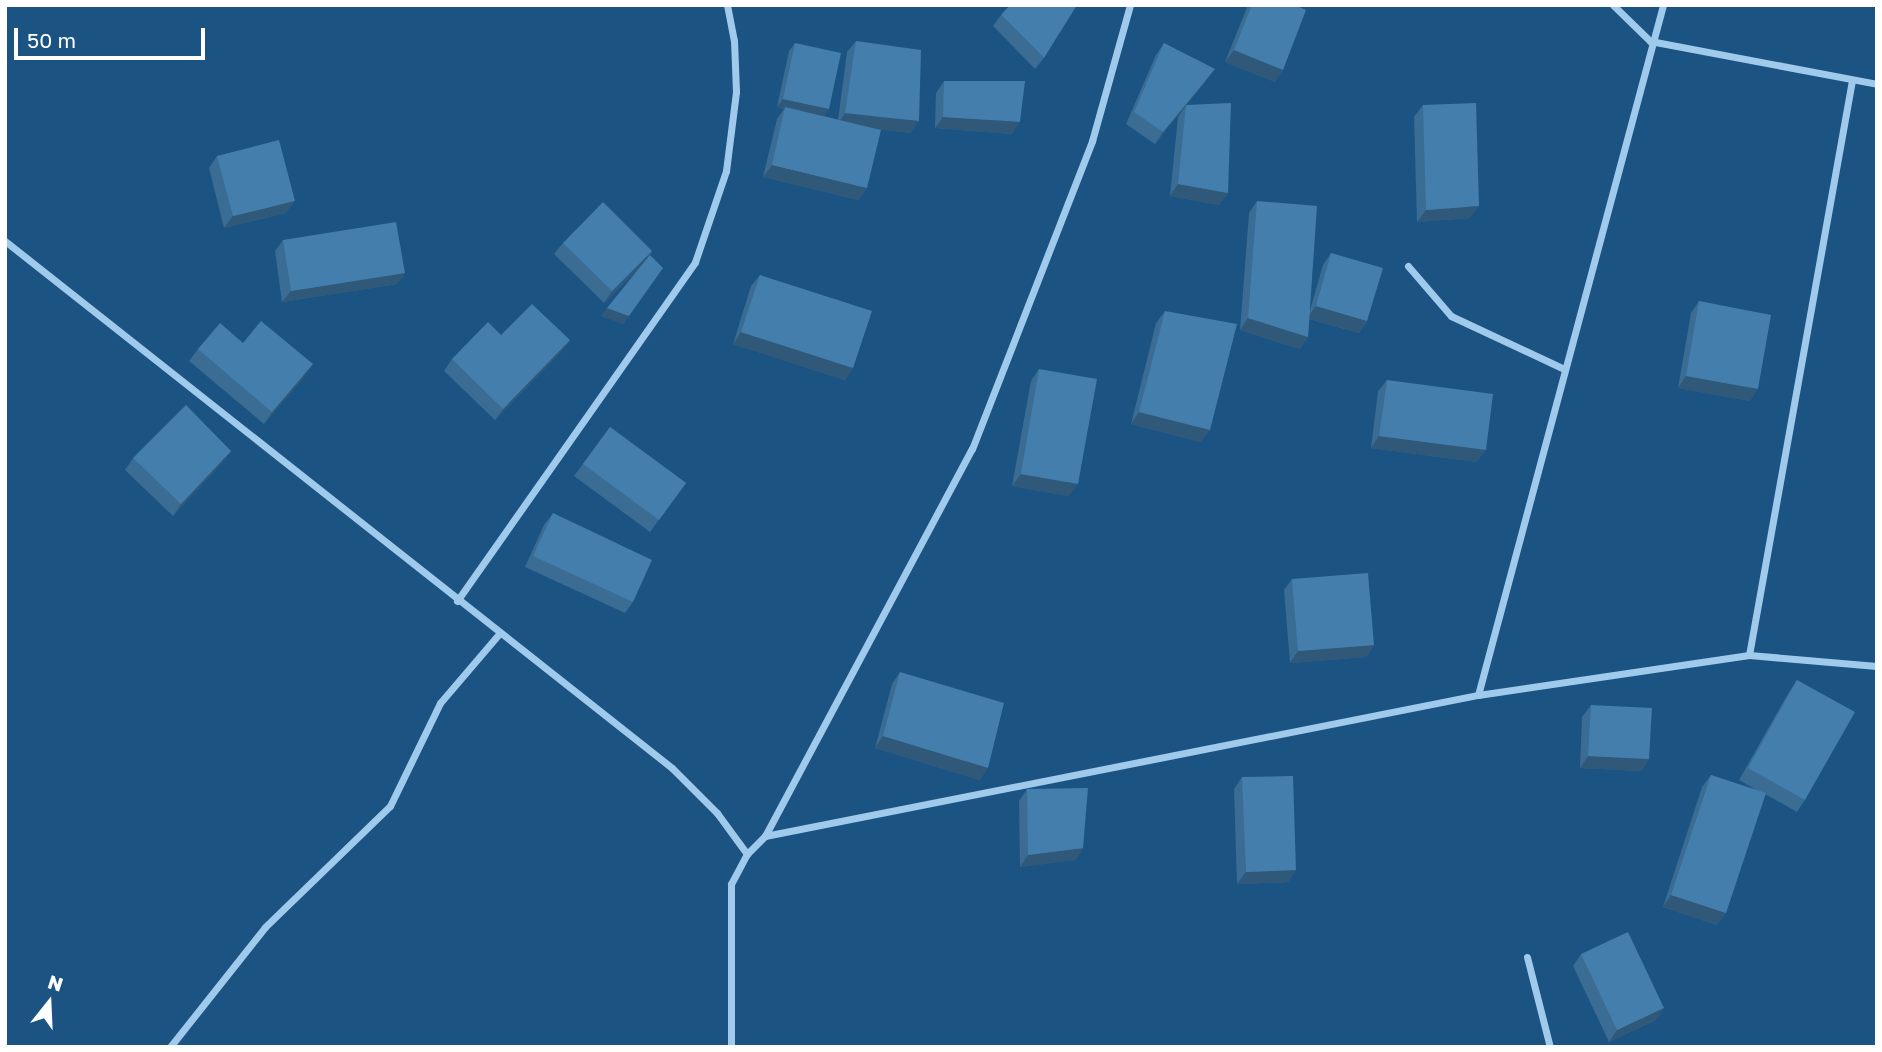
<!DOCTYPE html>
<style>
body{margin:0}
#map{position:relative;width:1882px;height:1052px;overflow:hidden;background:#1b5383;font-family:"Golos Text",sans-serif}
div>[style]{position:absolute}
.street>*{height:7px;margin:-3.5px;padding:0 3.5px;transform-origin:3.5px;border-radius:3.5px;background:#a0caeb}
.wall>*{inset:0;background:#3a6c94}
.shaded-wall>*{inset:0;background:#305878}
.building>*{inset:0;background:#447eac}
span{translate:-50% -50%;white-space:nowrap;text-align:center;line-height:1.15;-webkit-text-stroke:6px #1b5383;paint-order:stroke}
.frame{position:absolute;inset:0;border:7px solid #fff;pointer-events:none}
.north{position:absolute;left:14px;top:968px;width:70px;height:70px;-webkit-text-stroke:5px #1b5383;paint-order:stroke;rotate:18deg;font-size:19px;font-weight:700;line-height:28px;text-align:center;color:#fff}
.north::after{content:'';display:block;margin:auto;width:24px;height:32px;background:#fff;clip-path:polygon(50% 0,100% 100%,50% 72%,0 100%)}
.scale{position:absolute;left:14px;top:28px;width:191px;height:32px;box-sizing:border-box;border:4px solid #fff;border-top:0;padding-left:9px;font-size:21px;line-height:24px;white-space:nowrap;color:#fff;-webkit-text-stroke:5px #1b5383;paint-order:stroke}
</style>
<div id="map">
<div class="street">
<i style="left:1613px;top:5px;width:52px;rotate:44.2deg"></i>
<i style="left:1650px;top:41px;width:231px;rotate:10.7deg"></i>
<i style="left:5px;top:241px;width:850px;rotate:38.31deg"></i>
<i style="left:672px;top:768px;width:64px;rotate:45deg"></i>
<i style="left:717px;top:813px;width:51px;rotate:53.8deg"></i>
<i style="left:1408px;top:266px;width:66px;rotate:49.3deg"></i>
<i style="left:1451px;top:316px;width:125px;rotate:25.1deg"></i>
<i style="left:457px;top:601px;width:414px;rotate:-54.9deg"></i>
<i style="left:695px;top:262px;width:96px;rotate:-71.2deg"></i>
<i style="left:726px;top:171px;width:80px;rotate:-82.8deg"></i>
<i style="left:736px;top:92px;width:51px;rotate:-92.2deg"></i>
<i style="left:734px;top:41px;width:37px;rotate:-101deg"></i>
<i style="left:1749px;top:655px;width:584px;rotate:-79.84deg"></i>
<i style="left:1478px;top:695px;width:714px;rotate:-74.99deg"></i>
<i style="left:765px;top:836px;width:727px;rotate:-11.19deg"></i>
<i style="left:1478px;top:695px;width:274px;rotate:-8.4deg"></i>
<i style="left:1749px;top:655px;width:128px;rotate:4.9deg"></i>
<i style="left:1527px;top:957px;width:93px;rotate:75.7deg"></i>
<i style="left:170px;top:1047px;width:153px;rotate:-51.6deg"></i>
<i style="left:265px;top:927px;width:174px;rotate:-44.1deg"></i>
<i style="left:390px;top:806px;width:114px;rotate:-64.1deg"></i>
<i style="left:440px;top:703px;width:91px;rotate:-49.5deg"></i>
<i style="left:731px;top:1047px;width:163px;rotate:-90deg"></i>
<i style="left:731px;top:884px;width:34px;rotate:-62deg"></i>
<i style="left:747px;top:854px;width:25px;rotate:-45deg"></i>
<i style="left:765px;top:836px;width:439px;rotate:-61.9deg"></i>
<i style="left:972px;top:449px;width:331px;rotate:-68.7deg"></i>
<i style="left:1092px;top:141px;width:141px;rotate:-74.4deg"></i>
</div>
<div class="wall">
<i style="clip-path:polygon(1248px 5px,1295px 5px,1275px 82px,1225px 62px)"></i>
<i style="clip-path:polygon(1001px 15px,1044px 58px,1035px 69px,993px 26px)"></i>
<i style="clip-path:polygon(856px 41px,911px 133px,877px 129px,859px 200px,763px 177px,777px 119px,784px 109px,777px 107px,789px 51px,795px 43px,824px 116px,838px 120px,847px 52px)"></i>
<i style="clip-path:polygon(1164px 43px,1206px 81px,1186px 105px,1228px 193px,1219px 205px,1170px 196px,1178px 117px,1183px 109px,1155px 144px,1126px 124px,1156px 55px)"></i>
<i style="clip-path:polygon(944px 81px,1012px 134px,935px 128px,936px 93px)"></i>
<i style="clip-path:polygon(1423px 105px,1470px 218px,1417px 222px,1414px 117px)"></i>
<i style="clip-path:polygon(217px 156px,286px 213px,224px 228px,209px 168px)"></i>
<i style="clip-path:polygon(1257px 201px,1310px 310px,1323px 265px,1331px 253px,1367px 321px,1359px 333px,1309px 319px,1308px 337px,1300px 349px,1240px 330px,1249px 213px)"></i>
<i style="clip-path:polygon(283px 240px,405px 273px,397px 284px,282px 302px,275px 251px)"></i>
<i style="clip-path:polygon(563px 243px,652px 251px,650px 255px,624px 324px,601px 316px,640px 267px,604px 303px,554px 254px)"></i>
<i style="clip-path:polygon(760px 275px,853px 368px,845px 380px,733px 344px,751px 286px)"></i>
<i style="clip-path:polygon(1699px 301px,1750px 401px,1678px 388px,1691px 313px)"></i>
<i style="clip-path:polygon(1165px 311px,1201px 442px,1131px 424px,1156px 323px)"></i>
<i style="clip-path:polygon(501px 335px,570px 340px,561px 352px,495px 420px,444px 371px,452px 359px)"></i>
<i style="clip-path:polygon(243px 343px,305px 376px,264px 424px,189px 361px,198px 349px)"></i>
<i style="clip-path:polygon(1039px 369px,1069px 496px,1012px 486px,1031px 381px)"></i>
<i style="clip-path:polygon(1387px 380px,1477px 462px,1371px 448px,1378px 391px)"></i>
<i style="clip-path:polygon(610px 427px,686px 483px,650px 532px,574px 476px)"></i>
<i style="clip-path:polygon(231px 451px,222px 463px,173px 516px,125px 470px,133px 458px)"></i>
<i style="clip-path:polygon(553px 513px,633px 602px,625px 613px,525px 567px,544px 525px)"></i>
<i style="clip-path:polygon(1292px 579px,1374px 645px,1366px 657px,1290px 663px,1284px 590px)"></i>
<i style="clip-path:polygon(900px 672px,980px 780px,875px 748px,892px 684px)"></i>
<i style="clip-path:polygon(1797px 680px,1805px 800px,1797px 812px,1765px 794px,1726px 913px,1717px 925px,1663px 907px,1702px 787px,1711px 775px,1760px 792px,1739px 780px,1789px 692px)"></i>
<i style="clip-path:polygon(1591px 705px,1649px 759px,1641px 771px,1580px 768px,1582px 717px)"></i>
<i style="clip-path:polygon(1242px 777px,1296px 870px,1288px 882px,1237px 884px,1234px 789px)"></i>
<i style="clip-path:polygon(1027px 789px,1083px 848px,1075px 860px,1020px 867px,1019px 801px)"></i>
<i style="clip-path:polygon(1581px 954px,1656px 1020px,1609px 1042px,1573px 966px)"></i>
</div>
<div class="shaded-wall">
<i style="clip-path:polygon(1234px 50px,1283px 70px,1275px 82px,1225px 62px)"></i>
<i style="clip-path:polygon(1215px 69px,1206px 81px,1155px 144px,1163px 132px)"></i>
<i style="clip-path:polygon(783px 99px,829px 109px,824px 118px,777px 107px)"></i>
<i style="clip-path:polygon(845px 113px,919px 121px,911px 133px,837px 125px)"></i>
<i style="clip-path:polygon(943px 117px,1020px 122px,1012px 134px,935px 128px)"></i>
<i style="clip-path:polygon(772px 165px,867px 188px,859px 200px,763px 177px)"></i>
<i style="clip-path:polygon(1178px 184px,1228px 193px,1219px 205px,1170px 196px)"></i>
<i style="clip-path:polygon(295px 201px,286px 213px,224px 228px,233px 216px)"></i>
<i style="clip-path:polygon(1479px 206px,1470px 218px,1417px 222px,1426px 210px)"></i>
<i style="clip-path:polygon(652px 251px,644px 263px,604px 303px,612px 291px)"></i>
<i style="clip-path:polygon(405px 273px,397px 284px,282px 302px,291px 291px)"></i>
<i style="clip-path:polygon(1316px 306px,1367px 321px,1359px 333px,1307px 318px)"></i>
<i style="clip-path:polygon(607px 308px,629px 316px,624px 324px,601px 316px)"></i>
<i style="clip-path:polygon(1248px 318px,1308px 337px,1300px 349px,1240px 330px)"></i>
<i style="clip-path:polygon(741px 332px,853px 368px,845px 380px,733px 344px)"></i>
<i style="clip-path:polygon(570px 340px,561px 352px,495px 420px,503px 409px)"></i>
<i style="clip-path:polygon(313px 364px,305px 376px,264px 424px,272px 412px)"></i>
<i style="clip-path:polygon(1686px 376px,1758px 389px,1750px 401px,1678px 388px)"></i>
<i style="clip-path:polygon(1139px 412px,1210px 430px,1201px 442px,1131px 424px)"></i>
<i style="clip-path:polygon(1379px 436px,1486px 450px,1477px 462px,1371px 448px)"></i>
<i style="clip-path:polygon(231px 451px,222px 463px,173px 516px,181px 504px)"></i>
<i style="clip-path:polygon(1021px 474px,1078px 484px,1069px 496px,1012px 486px)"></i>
<i style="clip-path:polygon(1374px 645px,1366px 657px,1290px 663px,1298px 651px)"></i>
<i style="clip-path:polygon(883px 736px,988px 768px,980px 780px,875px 748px)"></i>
<i style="clip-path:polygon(1588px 756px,1649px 759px,1641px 771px,1580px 768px)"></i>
<i style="clip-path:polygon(1083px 848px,1075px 860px,1020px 867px,1028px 855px)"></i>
<i style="clip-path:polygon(1296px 870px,1288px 882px,1237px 884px,1246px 872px)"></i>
<i style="clip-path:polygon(1671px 895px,1726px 913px,1717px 925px,1663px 907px)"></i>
<i style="clip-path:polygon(1664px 1008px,1656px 1020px,1609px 1042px,1617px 1030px)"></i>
</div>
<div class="building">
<i style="clip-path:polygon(1010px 5px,1077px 5px,1044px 58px,1001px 15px)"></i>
<i style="clip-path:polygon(1252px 5px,1295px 5px,1306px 10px,1283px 70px,1234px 50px)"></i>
<i style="clip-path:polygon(856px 41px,921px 50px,919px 121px,845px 113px)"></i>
<i style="clip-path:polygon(795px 43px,841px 53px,829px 109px,783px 99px)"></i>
<i style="clip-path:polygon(1164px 43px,1215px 69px,1163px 132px,1134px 112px)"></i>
<i style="clip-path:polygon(944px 81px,1025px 81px,1020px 122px,943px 117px)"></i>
<i style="clip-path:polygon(1231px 103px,1228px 193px,1178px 184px,1186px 105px)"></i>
<i style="clip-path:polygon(1476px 103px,1479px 206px,1426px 210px,1423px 105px)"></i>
<i style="clip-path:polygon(785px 107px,881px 130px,867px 188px,772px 165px)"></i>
<i style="clip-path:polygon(279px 140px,295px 201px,233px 216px,217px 156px)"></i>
<i style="clip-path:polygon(1257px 201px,1317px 206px,1308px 337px,1248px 318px)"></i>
<i style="clip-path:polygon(603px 202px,652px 251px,612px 291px,563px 243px)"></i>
<i style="clip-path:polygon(396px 222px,405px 273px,291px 291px,283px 240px)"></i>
<i style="clip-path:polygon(1331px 253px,1383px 268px,1367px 321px,1316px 306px)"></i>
<i style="clip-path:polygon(650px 255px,663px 268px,629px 316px,607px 308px)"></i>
<i style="clip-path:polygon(760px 275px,872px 311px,853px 368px,741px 332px)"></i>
<i style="clip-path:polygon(1699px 301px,1771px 315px,1758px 389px,1686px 376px)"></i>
<i style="clip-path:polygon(532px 304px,570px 340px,503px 409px,452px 359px,488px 322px,501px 335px)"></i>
<i style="clip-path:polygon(1165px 311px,1237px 324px,1210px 430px,1139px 412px)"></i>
<i style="clip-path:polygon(261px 321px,313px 364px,272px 412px,198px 349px,220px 323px,243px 343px)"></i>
<i style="clip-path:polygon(1039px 369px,1097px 379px,1078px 484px,1021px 474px)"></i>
<i style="clip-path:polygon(1387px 380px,1493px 394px,1486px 450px,1379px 436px)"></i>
<i style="clip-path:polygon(186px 405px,231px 451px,181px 504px,133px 458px)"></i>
<i style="clip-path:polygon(610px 427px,686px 483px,659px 520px,583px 464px)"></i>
<i style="clip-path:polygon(553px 513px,652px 560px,633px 602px,533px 556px)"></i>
<i style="clip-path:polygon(1368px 573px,1374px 645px,1298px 651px,1292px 579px)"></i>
<i style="clip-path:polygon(900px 672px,1004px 703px,988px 768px,883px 736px)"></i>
<i style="clip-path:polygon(1797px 680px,1855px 712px,1805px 800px,1748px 768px)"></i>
<i style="clip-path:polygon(1591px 705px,1652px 708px,1649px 759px,1588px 756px)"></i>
<i style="clip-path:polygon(1711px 775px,1766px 793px,1726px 913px,1671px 895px)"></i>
<i style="clip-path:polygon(1293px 776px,1296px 870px,1246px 872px,1242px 777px)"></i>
<i style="clip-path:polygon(1088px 788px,1083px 848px,1028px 855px,1027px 789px)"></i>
<i style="clip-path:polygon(1628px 932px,1664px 1008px,1617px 1030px,1581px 954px)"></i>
</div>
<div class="frame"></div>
<div class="north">N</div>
<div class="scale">50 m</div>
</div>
